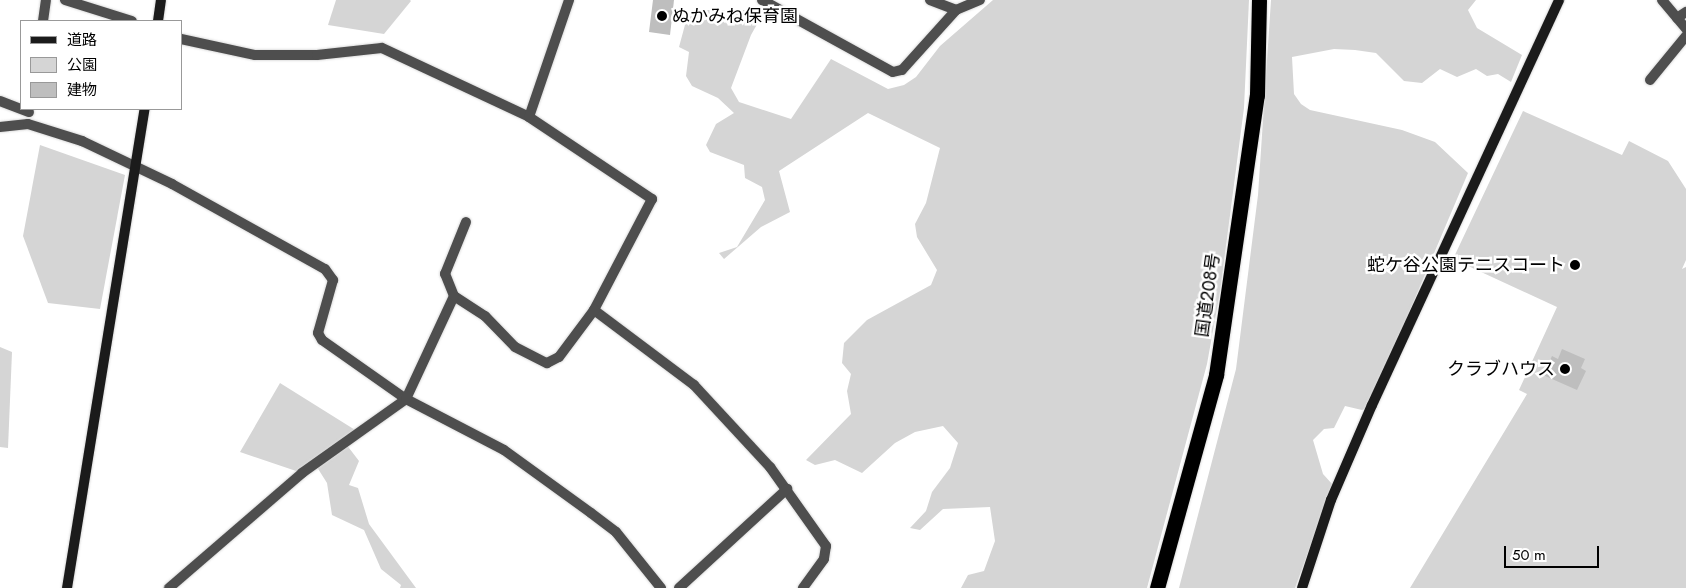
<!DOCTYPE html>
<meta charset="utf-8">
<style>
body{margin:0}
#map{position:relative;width:1686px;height:588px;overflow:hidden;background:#fff;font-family:Jost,"Noto Sans JP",sans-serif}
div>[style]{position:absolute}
.green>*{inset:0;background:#d5d5d5}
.building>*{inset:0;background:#bebebe}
.roads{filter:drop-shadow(0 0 1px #dbdbdb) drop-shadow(0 0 1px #dbdbdb)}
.street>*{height:10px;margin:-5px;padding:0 5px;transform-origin:5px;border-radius:5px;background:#4e4e4e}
.secondary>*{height:10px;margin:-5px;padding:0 5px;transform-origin:5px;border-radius:5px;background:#1b1b1b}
.highway>*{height:15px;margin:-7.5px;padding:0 7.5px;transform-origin:7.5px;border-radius:7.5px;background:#000}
.dots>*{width:14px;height:14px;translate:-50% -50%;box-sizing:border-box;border:2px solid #fff;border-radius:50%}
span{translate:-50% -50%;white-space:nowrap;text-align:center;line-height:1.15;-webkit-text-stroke:5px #fff;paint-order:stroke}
.poi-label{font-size:18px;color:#000}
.left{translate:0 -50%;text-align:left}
.right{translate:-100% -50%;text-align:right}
.street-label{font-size:18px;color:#000}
.legend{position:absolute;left:20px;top:20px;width:162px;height:90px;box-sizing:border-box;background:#fff;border:1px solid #999;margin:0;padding:6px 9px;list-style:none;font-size:15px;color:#000}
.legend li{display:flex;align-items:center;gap:10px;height:25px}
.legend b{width:25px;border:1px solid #999}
.scale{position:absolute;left:1504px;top:546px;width:95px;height:22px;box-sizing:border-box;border:2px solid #000;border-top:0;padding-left:6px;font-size:15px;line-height:18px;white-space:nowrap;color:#000;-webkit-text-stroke:4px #fff;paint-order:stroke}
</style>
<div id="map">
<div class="green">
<i style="clip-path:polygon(336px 0,410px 0,411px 1px,384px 34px,328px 25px)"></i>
<i style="clip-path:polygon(993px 0,1249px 0,1244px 108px,1220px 292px,1207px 364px,1147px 588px,961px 588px,968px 575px,984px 571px,995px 541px,990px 507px,943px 509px,920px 530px,910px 528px,926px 511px,932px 492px,950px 468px,958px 443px,943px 426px,915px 432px,895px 443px,862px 473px,835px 460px,815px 465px,806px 460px,851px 414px,847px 391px,851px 374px,842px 363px,844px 343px,867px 320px,931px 285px,937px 270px,917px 237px,915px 224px,926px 203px,940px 148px,868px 113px,779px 171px,790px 212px,761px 227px,724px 259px,719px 253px,737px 247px,765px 200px,762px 187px,745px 178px,744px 165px,710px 152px,706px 145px,716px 124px,734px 113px,718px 98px,692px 86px,686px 76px,689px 52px,679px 47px,689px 10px,765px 10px,751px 35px,731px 88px,739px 102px,791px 119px,831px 59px,888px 89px,904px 85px,916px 77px,940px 46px)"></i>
<i style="clip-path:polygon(1271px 0,1476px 0,1468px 10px,1477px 28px,1522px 55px,1511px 82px,1498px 74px,1487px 76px,1476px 69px,1457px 77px,1440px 69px,1422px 83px,1404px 81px,1376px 53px,1355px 50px,1334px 49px,1292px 57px,1294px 94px,1301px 104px,1310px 110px,1402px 130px,1435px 142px,1468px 173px,1369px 407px,1362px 410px,1345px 406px,1334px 428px,1324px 429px,1313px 440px,1323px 474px,1333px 485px,1295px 588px,1179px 588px,1236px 369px,1258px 195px)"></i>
<i style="clip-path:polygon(1523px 111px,1622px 155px,1629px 141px,1668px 161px,1686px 189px,1686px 260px,1682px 269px,1686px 267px,1686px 588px,1410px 588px,1527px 394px,1519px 390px,1557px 307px,1453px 259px)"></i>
<i style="clip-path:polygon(40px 145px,125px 175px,100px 309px,48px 303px,23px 236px)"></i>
<i style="clip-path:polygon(0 347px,12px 352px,8px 448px,0 447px)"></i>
<i style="clip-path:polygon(280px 383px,360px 433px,346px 444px,359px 461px,349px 485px,358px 488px,369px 524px,416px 588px,400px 588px,401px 585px,381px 569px,364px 530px,332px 515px,327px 483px,315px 464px,302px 473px,240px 452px)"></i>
</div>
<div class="building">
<i style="clip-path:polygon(653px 0,674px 0,670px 35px,649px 32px)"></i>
<i style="clip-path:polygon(1562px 349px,1585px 359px,1581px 368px,1586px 371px,1577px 390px,1543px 375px,1552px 356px,1558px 359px)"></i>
</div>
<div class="roads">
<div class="street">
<i style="left:65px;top:0;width:70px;rotate:17.4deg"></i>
<i style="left:762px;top:0;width:149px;rotate:28.8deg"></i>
<i style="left:893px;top:72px;width:9px;rotate:-13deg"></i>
<i style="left:902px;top:70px;width:81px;rotate:-48deg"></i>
<i style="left:956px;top:10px;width:26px;rotate:-23deg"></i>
<i style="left:930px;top:0;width:28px;rotate:21deg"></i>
<i style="left:1662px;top:0;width:38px;rotate:50deg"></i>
<i style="left:1677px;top:18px;width:11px;rotate:-34deg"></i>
<i style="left:43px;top:21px;width:21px;rotate:-82deg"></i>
<i style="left:181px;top:39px;width:76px;rotate:12.2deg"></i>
<i style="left:255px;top:55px;width:62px"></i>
<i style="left:317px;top:55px;width:65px;rotate:-6.1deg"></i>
<i style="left:382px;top:48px;width:162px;rotate:25.1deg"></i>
<i style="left:529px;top:117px;width:148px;rotate:33.7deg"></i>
<i style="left:652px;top:199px;width:125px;rotate:117.6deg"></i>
<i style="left:594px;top:310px;width:125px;rotate:36.9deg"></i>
<i style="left:694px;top:385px;width:112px;rotate:47.2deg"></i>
<i style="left:770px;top:467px;width:97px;rotate:54.7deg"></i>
<i style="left:826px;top:546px;width:13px;rotate:99deg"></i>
<i style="left:824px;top:559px;width:36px;rotate:126deg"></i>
<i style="left:1650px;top:80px;width:57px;rotate:-50.7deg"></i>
<i style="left:0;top:101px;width:31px;rotate:21deg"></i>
<i style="left:529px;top:117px;width:124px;rotate:-71.1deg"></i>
<i style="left:0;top:127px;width:28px;rotate:-6deg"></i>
<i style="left:28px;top:124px;width:57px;rotate:17.5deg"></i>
<i style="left:82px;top:141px;width:100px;rotate:25.5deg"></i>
<i style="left:172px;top:184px;width:175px;rotate:29.1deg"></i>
<i style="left:325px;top:269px;width:14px;rotate:54deg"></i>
<i style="left:333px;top:280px;width:55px;rotate:105.8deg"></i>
<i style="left:318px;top:333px;width:8px;rotate:60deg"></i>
<i style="left:322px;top:340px;width:103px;rotate:35.1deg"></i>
<i style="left:406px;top:399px;width:110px;rotate:27.5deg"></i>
<i style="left:504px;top:450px;width:107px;rotate:35.9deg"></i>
<i style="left:591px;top:513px;width:31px;rotate:37deg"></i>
<i style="left:616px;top:532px;width:72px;rotate:51.2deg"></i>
<i style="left:454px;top:296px;width:37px;rotate:33deg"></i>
<i style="left:485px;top:316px;width:43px;rotate:45.9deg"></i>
<i style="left:515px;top:347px;width:36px;rotate:27deg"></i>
<i style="left:547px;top:363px;width:13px;rotate:-27deg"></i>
<i style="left:559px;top:357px;width:59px;rotate:-53.3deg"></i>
<i style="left:169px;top:588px;width:176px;rotate:-40.8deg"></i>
<i style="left:302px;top:473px;width:128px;rotate:-35.4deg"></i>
<i style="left:406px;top:399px;width:114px;rotate:-65deg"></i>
<i style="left:454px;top:296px;width:24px;rotate:-112deg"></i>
<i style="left:445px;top:274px;width:56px;rotate:-68deg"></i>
<i style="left:679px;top:588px;width:147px;rotate:-42.5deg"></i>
</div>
<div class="secondary">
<i style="left:158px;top:21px;width:21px;rotate:-82deg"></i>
<i style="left:67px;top:588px;width:485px;rotate:-80.8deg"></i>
<i style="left:1302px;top:588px;width:93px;rotate:-71.8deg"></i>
<i style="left:1331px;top:500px;width:103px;rotate:-66.7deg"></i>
<i style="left:1372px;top:405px;width:446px;rotate:-65.2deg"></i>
</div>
<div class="highway">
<i style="left:1157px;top:588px;width:221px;rotate:-74.5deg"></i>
<i style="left:1216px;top:375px;width:283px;rotate:-81.7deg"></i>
<i style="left:1257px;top:95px;width:95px;rotate:-88.8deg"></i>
</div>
</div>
<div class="dots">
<i style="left:662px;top:16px;background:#000"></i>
<i style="left:1575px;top:265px;background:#000"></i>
<i style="left:1565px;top:369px;background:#000"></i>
</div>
<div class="poi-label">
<span class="left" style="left:672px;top:16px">ぬかみね保育園</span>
<span class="right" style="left:1565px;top:265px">蛇ケ谷公園テニスコート</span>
<span class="right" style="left:1555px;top:369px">クラブハウス</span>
</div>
<div class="street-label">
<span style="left:1208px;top:295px;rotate:-82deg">国道208号</span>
</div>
<ul class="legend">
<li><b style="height:6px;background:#1b1b1b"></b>道路</li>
<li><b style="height:14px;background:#d5d5d5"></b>公園</li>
<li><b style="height:14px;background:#bebebe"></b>建物</li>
</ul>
<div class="scale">50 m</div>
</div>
